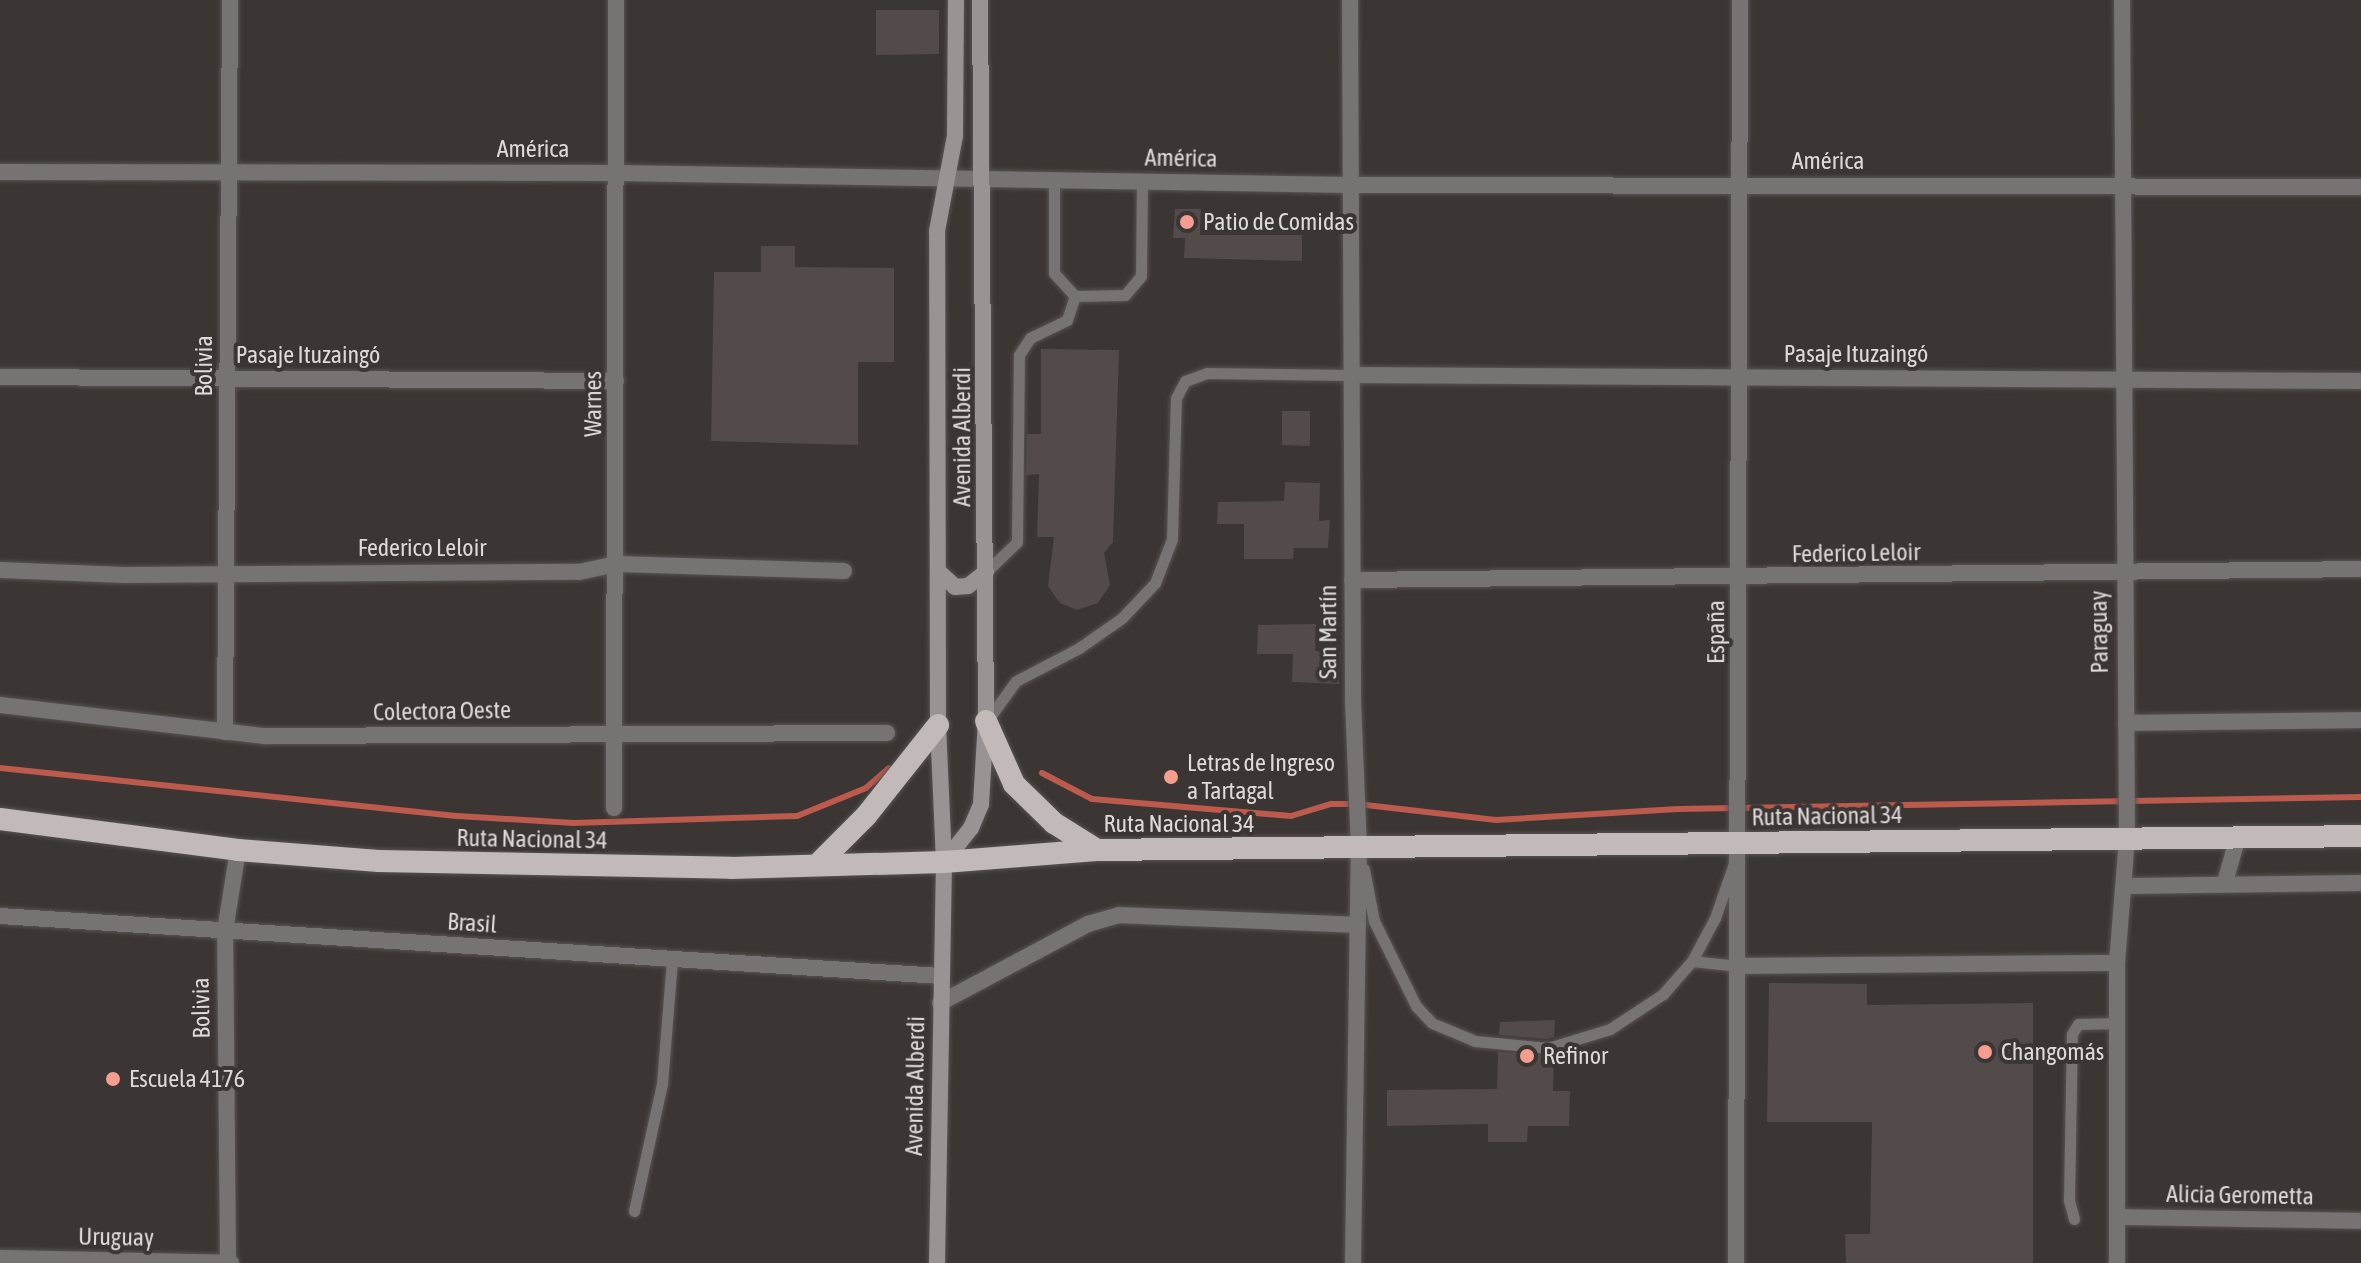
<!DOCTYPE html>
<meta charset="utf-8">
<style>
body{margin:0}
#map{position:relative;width:2361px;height:1263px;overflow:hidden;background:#3b3534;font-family:"Asap Condensed",sans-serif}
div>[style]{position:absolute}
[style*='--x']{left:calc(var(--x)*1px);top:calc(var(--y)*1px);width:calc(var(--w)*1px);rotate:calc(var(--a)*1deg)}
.stream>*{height:6px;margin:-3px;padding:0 3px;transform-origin:3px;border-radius:3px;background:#bb5a4d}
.building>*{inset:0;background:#524b4a}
.roads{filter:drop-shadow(0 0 2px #585352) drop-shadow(0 0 2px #585352)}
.service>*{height:11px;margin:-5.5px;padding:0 5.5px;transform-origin:5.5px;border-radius:5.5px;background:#767372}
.minor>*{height:16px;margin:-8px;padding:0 8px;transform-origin:8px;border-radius:8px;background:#767372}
.tertiary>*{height:16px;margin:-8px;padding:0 8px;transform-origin:8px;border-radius:8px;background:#767372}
.secondary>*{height:16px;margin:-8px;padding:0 8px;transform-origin:8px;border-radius:8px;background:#999493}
.trunk>*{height:22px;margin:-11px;padding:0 11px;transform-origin:11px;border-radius:11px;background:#c1bab8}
.dots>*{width:22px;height:22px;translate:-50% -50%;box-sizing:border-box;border:4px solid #3b3534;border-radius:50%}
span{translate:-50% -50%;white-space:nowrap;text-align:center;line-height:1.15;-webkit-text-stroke:8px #3b3534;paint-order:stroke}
.street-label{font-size:24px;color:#dedada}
.poi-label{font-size:24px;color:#dedada}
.left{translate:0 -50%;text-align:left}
</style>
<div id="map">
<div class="stream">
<div style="--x:0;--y:768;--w:461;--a:6"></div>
<div style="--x:458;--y:816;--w:116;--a:3.5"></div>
<div style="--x:574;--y:823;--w:223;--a:-1.8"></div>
<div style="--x:797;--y:816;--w:74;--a:-22.1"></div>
<div style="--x:866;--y:788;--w:30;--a:-41"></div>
<div style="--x:1042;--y:773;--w:56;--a:27.5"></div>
<div style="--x:1092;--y:799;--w:200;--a:4.9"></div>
<div style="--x:1291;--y:816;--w:42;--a:-16.7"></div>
<div style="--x:1331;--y:804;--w:26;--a:0"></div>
<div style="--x:1357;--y:804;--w:140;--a:6.6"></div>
<div style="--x:1496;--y:820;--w:182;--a:-3.5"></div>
<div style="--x:1678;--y:809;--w:683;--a:-1.01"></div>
</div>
<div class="building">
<div style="clip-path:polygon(876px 10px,939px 10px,939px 54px,876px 55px)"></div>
<div style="clip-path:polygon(1175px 209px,1201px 209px,1200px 235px,1302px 235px,1302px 261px,1184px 258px,1185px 238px,1173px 238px)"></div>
<div style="clip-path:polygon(761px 246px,795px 246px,795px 267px,894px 268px,894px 362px,858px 362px,858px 445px,711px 441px,714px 272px,761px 272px)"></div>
<div style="clip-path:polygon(1041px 349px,1119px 350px,1113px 542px,1104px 553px,1110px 585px,1098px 603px,1077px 610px,1060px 603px,1048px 586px,1054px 537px,1037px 537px,1039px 474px,1026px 475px,1027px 434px,1041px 434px)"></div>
<div style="clip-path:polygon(1282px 411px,1310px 411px,1310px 446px,1282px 445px)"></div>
<div style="clip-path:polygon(1285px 482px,1320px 483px,1319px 521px,1330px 520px,1328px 548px,1294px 548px,1293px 559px,1244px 559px,1244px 524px,1217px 524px,1218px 502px,1284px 501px)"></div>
<div style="clip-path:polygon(1316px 624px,1315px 651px,1341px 652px,1339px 684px,1292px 682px,1293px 654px,1257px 654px,1258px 625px)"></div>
<div style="clip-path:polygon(1769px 983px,1867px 984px,1867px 1005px,2033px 1003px,2033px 1263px,1846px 1263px,1845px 1234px,1870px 1234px,1872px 1122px,1767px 1122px)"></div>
<div style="clip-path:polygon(1555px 1020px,1554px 1037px,1547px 1039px,1499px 1035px,1500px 1022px)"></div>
<div style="clip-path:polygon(1498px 1052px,1554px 1055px,1553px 1091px,1570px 1091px,1569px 1126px,1528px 1126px,1527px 1142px,1488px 1142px,1488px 1124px,1387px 1126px,1387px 1090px,1497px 1089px)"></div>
</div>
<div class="roads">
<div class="service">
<div style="--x:1054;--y:180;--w:93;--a:90"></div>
<div style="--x:1054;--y:273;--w:31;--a:48"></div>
<div style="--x:986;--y:572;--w:43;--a:-44.1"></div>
<div style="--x:1017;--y:542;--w:187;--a:-89.4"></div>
<div style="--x:1019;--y:355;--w:20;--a:-57"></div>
<div style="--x:1030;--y:338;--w:41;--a:-25.9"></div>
<div style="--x:1067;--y:320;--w:25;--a:-72"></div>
<div style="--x:1075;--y:296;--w:50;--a:-1.1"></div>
<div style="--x:1125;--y:295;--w:25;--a:-50"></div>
<div style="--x:1141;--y:276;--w:94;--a:-89.4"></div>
<div style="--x:987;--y:721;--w:49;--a:-54.1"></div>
<div style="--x:1016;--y:681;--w:71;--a:-27.6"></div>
<div style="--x:1079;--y:648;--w:52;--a:-34.9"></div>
<div style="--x:1122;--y:618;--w:48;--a:-46.7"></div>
<div style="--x:1155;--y:583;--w:47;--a:-68.9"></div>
<div style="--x:1172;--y:539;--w:141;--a:-88.4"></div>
<div style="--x:1176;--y:398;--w:19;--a:-62"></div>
<div style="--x:1185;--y:381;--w:23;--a:-20"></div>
<div style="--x:1207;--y:373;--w:143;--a:0.8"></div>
<div style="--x:1364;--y:869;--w:53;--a:79.1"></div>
<div style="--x:1374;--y:921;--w:95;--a:63.7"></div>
<div style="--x:1416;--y:1006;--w:23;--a:47"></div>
<div style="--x:1432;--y:1023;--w:47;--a:22.7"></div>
<div style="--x:1475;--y:1041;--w:73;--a:5.5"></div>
<div style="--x:1548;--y:1048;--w:65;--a:-17"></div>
<div style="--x:1610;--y:1029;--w:64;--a:-33.4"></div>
<div style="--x:1663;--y:994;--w:44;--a:-48.7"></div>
<div style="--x:1692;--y:961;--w:49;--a:-61.9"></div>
<div style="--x:1715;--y:918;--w:58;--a:-70.9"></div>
<div style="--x:1692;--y:961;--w:47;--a:6.1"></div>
<div style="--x:634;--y:1211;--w:130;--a:-77.6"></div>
<div style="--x:662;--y:1084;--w:125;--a:-85.4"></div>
<div style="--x:2074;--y:1219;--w:20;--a:-105"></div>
<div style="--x:2069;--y:1200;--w:166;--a:-89"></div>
<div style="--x:2072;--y:1034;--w:12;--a:-59"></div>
<div style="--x:2078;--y:1024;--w:40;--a:-1.4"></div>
</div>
<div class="minor">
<div style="--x:0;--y:172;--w:617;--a:0.09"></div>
<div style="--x:617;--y:173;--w:732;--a:0.94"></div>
<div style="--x:1349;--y:185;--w:1012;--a:0.11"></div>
<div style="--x:1350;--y:375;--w:1011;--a:0.34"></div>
<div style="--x:0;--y:377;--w:616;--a:0.37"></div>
<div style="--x:0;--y:570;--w:124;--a:2.3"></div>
<div style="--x:124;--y:575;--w:455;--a:-0.4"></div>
<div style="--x:579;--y:572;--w:40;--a:-12"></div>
<div style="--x:618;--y:564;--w:226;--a:1.8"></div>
<div style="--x:1352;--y:580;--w:1009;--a:-0.62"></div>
<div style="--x:0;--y:705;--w:267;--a:6.7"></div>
<div style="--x:265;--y:736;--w:622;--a:-0.28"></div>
<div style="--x:2126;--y:723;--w:235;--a:-0.7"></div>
<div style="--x:225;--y:732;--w:732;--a:-89.61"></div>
<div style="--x:614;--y:808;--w:808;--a:-89.86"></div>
<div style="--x:2225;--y:882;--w:47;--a:-73.9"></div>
<div style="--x:2125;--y:886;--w:236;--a:-0.7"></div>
<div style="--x:0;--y:916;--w:942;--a:3.65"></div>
<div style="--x:1739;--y:966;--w:378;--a:-0.5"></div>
<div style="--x:940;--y:1003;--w:168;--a:-28.1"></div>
<div style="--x:1088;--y:924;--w:32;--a:-16"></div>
<div style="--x:1119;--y:915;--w:239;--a:2.4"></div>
<div style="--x:2118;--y:1217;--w:243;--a:0.9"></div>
<div style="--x:0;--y:1258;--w:231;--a:1.2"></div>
<div style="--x:228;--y:1263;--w:332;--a:-90.5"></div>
<div style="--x:225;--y:931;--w:82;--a:-80.9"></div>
<div style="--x:1353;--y:1263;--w:414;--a:-89.2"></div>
<div style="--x:1736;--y:1263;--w:1263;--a:-89.82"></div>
<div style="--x:2117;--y:1263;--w:300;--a:-90"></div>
<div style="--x:2117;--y:963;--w:125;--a:-85.4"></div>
<div style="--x:2127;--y:838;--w:838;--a:-90.34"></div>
</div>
<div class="tertiary">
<div style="--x:1350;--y:0;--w:700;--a:89.75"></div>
<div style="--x:1353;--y:700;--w:149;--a:87.7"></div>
</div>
<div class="secondary">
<div style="--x:938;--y:571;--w:23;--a:43"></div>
<div style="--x:955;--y:587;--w:13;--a:-4"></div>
<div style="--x:968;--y:586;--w:23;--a:-38"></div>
<div style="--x:944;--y:862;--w:43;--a:-51.5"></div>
<div style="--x:971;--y:828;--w:26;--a:-67"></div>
<div style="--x:981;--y:804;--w:83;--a:-86.6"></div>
<div style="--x:986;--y:721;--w:721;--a:-90.48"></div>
<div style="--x:937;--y:1263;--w:401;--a:-89"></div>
<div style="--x:944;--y:862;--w:137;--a:-92.5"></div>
<div style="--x:938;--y:725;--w:494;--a:-90.1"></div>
<div style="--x:937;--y:231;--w:97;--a:-79.3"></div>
<div style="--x:955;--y:136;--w:136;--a:-89.6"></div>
</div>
<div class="trunk">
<div style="--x:986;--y:721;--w:69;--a:66"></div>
<div style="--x:1014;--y:784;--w:56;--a:44.3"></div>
<div style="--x:1054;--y:823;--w:51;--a:32.1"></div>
<div style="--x:0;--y:819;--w:240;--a:7.4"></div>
<div style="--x:238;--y:850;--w:141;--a:4.5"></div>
<div style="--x:379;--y:861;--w:352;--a:1.1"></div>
<div style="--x:731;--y:868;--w:213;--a:-1.6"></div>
<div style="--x:944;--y:862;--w:153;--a:-4.5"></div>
<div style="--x:1097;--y:850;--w:1264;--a:-0.63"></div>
<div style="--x:819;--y:863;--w:66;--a:-45"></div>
<div style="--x:866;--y:816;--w:116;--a:-51.6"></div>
</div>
</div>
<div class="dots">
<div style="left:1187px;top:222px;background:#f59d8f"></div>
<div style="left:1171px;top:777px;background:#f59d8f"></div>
<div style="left:1985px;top:1052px;background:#f59d8f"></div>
<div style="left:1527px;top:1056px;background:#f59d8f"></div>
<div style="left:113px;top:1079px;background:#f59d8f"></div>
</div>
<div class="street-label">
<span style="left:533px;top:149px">América</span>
<span style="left:1181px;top:158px;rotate:1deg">América</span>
<span style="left:1828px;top:161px">América</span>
<span style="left:1856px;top:354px">Pasaje Ituzaingó</span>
<span style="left:308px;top:355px">Pasaje Ituzaingó</span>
<span style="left:204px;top:366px;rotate:-90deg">Bolivia</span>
<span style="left:593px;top:404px;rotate:-90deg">Warnes</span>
<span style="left:962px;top:437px;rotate:-90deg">Avenida Alberdi</span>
<span style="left:422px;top:548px">Federico Leloir</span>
<span style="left:1856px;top:553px;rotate:-1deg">Federico Leloir</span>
<span style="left:1328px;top:632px;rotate:-90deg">San Martín</span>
<span style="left:1716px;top:632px;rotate:-90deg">España</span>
<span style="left:2099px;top:632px;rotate:-91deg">Paraguay</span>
<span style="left:442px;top:711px;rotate:-1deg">Colectora Oeste</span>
<span style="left:1827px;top:816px;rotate:-1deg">Ruta Nacional 34</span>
<span style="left:1179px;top:824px">Ruta Nacional 34</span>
<span style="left:532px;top:839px;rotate:1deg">Ruta Nacional 34</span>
<span style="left:472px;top:923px;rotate:4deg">Brasil</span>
<span style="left:201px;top:1008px;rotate:-91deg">Bolivia</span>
<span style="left:915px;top:1086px;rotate:-89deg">Avenida Alberdi</span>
<span style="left:2240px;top:1195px;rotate:1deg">Alicia Gerometta</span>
<span style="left:116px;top:1237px;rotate:1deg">Uruguay</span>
</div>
<div class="poi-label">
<span class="left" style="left:1203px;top:222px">Patio de Comidas</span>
<span class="left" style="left:1187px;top:777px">Letras de Ingreso<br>a Tartagal</span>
<span class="left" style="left:2001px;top:1052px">Changomás</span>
<span class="left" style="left:1543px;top:1056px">Refinor</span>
<span class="left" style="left:129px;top:1079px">Escuela 4176</span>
</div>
</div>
